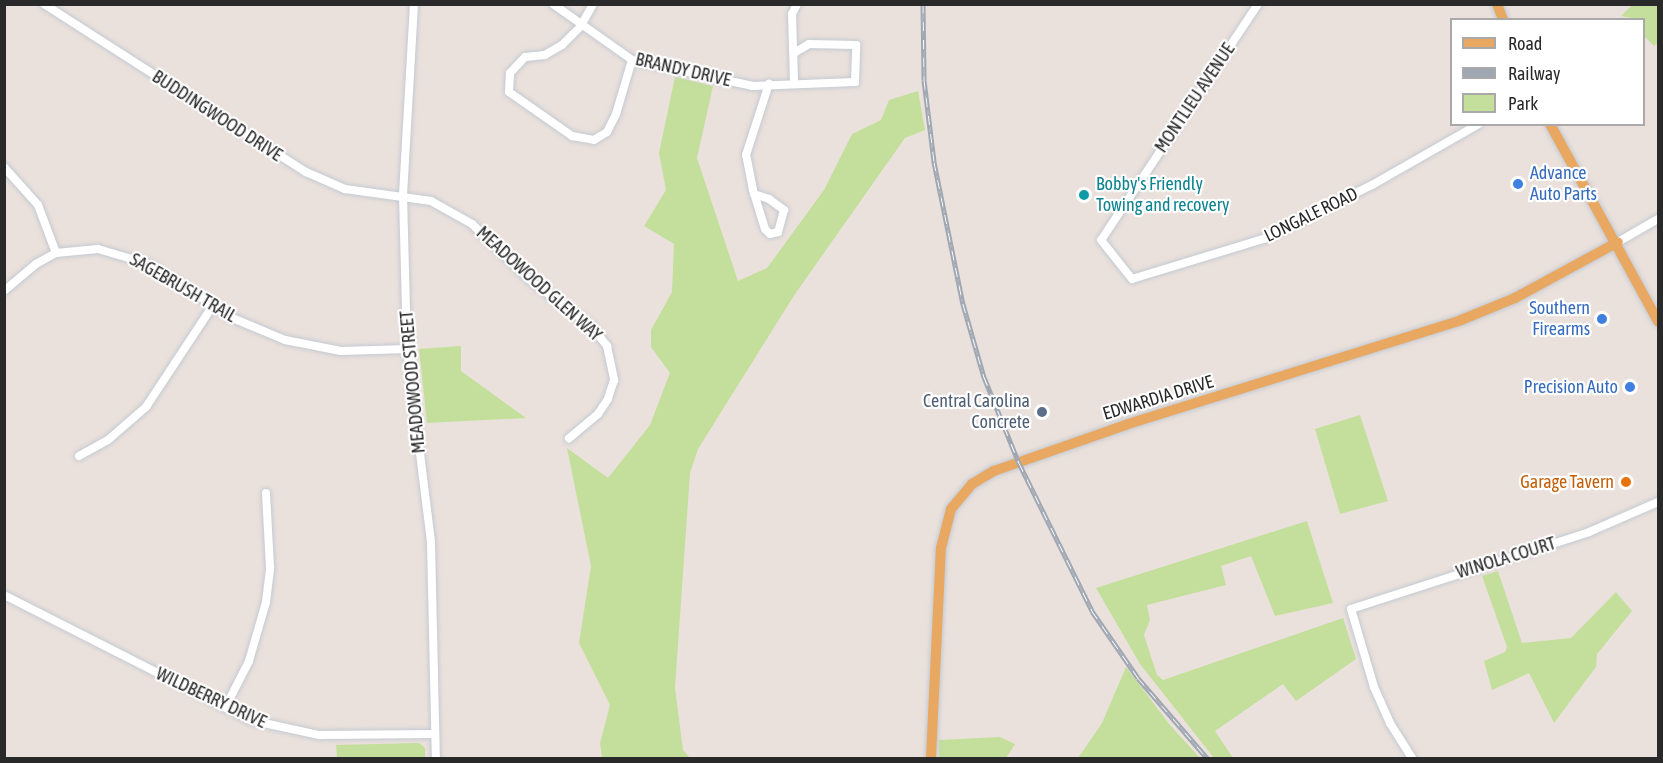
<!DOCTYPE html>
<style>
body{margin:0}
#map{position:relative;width:1663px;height:763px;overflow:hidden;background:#ebe1dc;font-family:"Asap Condensed",sans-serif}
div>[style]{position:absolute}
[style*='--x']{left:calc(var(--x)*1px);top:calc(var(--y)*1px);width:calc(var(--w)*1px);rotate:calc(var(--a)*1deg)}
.green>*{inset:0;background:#c3df9b}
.roads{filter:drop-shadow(0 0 2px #c4cad2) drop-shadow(0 0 2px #c4cad2)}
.minor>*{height:8px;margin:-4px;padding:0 4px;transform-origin:4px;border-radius:4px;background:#fff}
.major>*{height:10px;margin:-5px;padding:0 5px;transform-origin:5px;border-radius:5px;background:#e9a862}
.rail>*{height:5px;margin-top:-2.5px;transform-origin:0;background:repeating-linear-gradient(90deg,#fff 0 9px,#9fa7b3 0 18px);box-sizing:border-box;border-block:2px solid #9fa7b3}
.dots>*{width:16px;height:16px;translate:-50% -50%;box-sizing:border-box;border:3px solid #fff;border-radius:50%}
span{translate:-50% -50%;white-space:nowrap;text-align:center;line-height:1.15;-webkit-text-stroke:4.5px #fff;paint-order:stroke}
.street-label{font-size:18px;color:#292929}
.shop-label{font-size:18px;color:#366cbe}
.left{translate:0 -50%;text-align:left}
.right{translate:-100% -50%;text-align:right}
.culture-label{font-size:18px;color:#0d838f}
.service-label{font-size:18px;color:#4e5e75}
.food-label{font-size:18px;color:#c56008}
.frame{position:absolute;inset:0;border:6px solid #292929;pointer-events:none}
.legend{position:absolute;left:1450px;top:18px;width:195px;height:108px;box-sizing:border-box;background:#fff;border:2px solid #a9a9a9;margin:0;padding:8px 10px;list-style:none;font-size:18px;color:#292929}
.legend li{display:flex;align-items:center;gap:12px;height:30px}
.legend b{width:30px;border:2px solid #a9a9a9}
</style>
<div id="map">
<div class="green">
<div style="clip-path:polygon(1632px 5px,1658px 5px,1658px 42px,1654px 46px,1644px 36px,1644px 20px,1621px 16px)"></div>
<div style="clip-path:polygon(675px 77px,713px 86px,697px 158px,738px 281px,767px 268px,824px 190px,852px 134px,881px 120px,889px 100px,918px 91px,925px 130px,905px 138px,795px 294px,698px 449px,690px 473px,675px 688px,683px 750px,690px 758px,602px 758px,600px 743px,610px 705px,579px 643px,591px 566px,567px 448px,608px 478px,650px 425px,670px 373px,651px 347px,651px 330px,672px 292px,674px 244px,644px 226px,666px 190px,659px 153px)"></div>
<div style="clip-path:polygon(461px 346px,461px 371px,526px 418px,427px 423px,419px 349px)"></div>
<div style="clip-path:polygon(1360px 415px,1388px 501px,1340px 514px,1315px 429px)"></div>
<div style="clip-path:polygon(1307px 521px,1333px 603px,1275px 616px,1251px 556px,1221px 566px,1226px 585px,1147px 605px,1150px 620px,1144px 635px,1157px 675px,1163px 680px,1343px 618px,1356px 659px,1296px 701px,1283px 684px,1215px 731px,1233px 758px,1214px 758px,1140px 664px,1096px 588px)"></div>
<div style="clip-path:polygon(1498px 571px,1522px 643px,1571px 638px,1616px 592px,1632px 611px,1597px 654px,1596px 667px,1554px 723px,1529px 673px,1492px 690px,1484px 661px,1505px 652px,1507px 647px,1482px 576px)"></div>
<div style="clip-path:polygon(1126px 667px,1170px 725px,1200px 758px,1078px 758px,1102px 723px)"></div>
<div style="clip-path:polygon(1000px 737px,1015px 744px,1006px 758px,939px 758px,939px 740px)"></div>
<div style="clip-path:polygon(419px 743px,425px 748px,425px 758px,337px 758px,336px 745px)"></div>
</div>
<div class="roads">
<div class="minor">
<div style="--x:44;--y:4;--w:311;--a:32.7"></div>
<div style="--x:306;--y:172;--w:43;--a:23.6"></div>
<div style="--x:345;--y:189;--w:87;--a:7.9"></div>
<div style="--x:431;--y:201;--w:47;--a:29.3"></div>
<div style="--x:472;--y:224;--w:81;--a:44"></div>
<div style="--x:530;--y:280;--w:76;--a:37"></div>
<div style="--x:591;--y:326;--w:26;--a:51"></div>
<div style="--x:607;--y:346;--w:35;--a:78"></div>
<div style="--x:614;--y:380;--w:20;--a:108"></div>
<div style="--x:608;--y:399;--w:18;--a:124"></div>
<div style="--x:598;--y:414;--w:38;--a:140"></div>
<div style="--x:414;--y:4;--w:191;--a:93.3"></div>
<div style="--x:403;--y:195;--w:154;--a:88.5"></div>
<div style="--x:407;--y:349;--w:195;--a:82.9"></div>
<div style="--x:431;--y:543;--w:215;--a:88.7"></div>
<div style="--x:553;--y:4;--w:97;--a:35.3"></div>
<div style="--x:632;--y:60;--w:124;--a:12.1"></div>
<div style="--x:753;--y:86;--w:102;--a:-2.2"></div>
<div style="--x:855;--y:82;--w:37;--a:-88"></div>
<div style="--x:856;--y:45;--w:47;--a:-178.8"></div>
<div style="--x:809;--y:44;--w:17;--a:149"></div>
<div style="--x:593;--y:4;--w:25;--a:119"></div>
<div style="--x:581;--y:26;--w:27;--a:135"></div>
<div style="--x:562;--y:45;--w:20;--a:150"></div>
<div style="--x:545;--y:55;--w:20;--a:174"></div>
<div style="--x:525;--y:57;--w:22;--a:133"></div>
<div style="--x:510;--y:73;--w:19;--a:93"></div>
<div style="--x:509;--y:92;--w:77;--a:34.9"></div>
<div style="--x:572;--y:136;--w:22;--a:10"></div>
<div style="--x:594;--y:140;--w:15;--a:-32"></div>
<div style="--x:607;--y:132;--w:20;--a:-63"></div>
<div style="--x:616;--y:114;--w:56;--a:-73.5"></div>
<div style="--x:1258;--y:4;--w:283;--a:123.6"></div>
<div style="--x:1101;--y:240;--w:50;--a:51.5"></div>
<div style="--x:1132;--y:279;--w:140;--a:-17"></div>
<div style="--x:1266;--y:238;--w:119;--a:-26.6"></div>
<div style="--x:1372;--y:185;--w:123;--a:-29.7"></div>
<div style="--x:794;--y:81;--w:67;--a:-91.7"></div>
<div style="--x:792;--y:14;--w:11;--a:-63"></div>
<div style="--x:4;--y:167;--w:51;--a:48.2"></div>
<div style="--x:38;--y:205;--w:51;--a:69.4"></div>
<div style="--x:754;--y:194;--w:16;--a:18"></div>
<div style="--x:769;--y:199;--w:19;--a:36"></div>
<div style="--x:784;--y:210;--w:23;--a:105"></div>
<div style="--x:778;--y:232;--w:8;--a:166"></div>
<div style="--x:770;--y:234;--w:7;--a:-135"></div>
<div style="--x:765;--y:229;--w:41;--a:-107.1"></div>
<div style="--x:753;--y:190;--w:36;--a:-101"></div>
<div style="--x:746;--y:155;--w:75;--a:-72.1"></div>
<div style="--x:1618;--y:242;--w:46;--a:-29.9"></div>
<div style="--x:4;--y:291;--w:42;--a:-40.2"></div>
<div style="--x:36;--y:264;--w:23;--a:-29"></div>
<div style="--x:56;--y:253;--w:42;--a:-5.4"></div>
<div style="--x:98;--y:249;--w:53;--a:16.4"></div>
<div style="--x:149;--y:264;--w:97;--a:33.2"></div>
<div style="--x:230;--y:317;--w:60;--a:22.7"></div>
<div style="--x:285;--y:340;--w:57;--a:11.1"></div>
<div style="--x:341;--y:351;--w:66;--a:-1.7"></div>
<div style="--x:79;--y:456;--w:33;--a:-29"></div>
<div style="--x:108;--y:440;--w:50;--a:-41"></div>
<div style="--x:146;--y:407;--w:120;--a:-56.6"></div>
<div style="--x:4;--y:595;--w:276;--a:26.9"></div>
<div style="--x:250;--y:720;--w:71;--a:12.3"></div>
<div style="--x:319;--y:735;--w:116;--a:-0.5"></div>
<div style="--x:225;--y:708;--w:53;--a:-62.9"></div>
<div style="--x:249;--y:661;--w:61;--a:-73.9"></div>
<div style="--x:266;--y:602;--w:35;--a:-83"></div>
<div style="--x:270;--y:567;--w:74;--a:-93.1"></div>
<div style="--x:1412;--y:758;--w:41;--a:-122.2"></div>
<div style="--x:1390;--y:723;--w:39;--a:-114"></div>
<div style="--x:1374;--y:687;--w:81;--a:-106.4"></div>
<div style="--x:1351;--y:609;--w:250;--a:-17.9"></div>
<div style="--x:1589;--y:532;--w:75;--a:-23.5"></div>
</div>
<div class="major">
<div style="--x:1497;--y:4;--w:17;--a:69"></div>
<div style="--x:1550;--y:124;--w:225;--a:61.3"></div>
<div style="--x:931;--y:758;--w:210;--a:-87.3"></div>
<div style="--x:941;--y:548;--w:40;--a:-75.6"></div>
<div style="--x:951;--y:509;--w:33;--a:-50"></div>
<div style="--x:972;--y:484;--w:26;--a:-31"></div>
<div style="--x:994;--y:471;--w:142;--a:-19.3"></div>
<div style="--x:1128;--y:424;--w:349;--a:-17.3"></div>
<div style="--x:1461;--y:320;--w:58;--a:-22.2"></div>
<div style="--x:1515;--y:298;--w:117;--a:-28.5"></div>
</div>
</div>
<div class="rail">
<div style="--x:923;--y:4;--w:76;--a:89.2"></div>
<div style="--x:924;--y:80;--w:83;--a:83"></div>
<div style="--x:934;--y:162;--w:145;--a:78.5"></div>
<div style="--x:963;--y:304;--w:76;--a:74"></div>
<div style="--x:984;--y:377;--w:93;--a:67.9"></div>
<div style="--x:1019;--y:463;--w:165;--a:63.7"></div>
<div style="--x:1092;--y:611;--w:81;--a:55.5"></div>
<div style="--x:1138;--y:678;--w:106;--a:49.2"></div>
</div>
<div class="dots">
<div style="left:1518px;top:184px;background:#3f7fe0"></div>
<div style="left:1084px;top:195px;background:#0f9aa8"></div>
<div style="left:1602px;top:319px;background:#3f7fe0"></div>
<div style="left:1630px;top:387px;background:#3f7fe0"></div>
<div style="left:1042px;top:412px;background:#5c6f8a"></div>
<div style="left:1626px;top:482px;background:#e8710a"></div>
</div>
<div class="street-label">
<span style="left:683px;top:70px;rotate:13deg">BRANDY DRIVE</span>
<span style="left:1195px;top:98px;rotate:-56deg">MONTLIEU AVENUE</span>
<span style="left:217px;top:116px;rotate:33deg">BUDDINGWOOD DRIVE</span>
<span style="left:1311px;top:215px;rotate:-26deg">LONGALE ROAD</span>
<span style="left:539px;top:284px;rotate:42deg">MEADOWOOD GLEN WAY</span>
<span style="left:183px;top:288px;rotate:30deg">SAGEBRUSH TRAIL</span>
<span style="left:413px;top:382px;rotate:-95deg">MEADOWOOD STREET</span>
<span style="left:1158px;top:398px;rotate:-17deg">EDWARDIA DRIVE</span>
<span style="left:1506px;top:558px;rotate:-17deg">WINOLA COURT</span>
<span style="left:211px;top:698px;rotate:25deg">WILDBERRY DRIVE</span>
</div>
<div class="shop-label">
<span class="left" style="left:1530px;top:184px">Advance<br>Auto Parts</span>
<span class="right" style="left:1590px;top:319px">Southern<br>Firearms</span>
<span class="right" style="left:1618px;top:387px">Precision Auto</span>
</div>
<div class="culture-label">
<span class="left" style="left:1096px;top:195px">Bobby's Friendly<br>Towing and recovery</span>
</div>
<div class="service-label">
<span class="right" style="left:1030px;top:412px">Central Carolina<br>Concrete</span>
</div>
<div class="food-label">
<span class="right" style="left:1614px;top:482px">Garage Tavern</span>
</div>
<div class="frame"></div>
<ul class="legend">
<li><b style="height:8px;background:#e9a862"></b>Road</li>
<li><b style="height:8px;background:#9fa7b3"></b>Railway</li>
<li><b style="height:16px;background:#c3df9b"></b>Park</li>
</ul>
</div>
